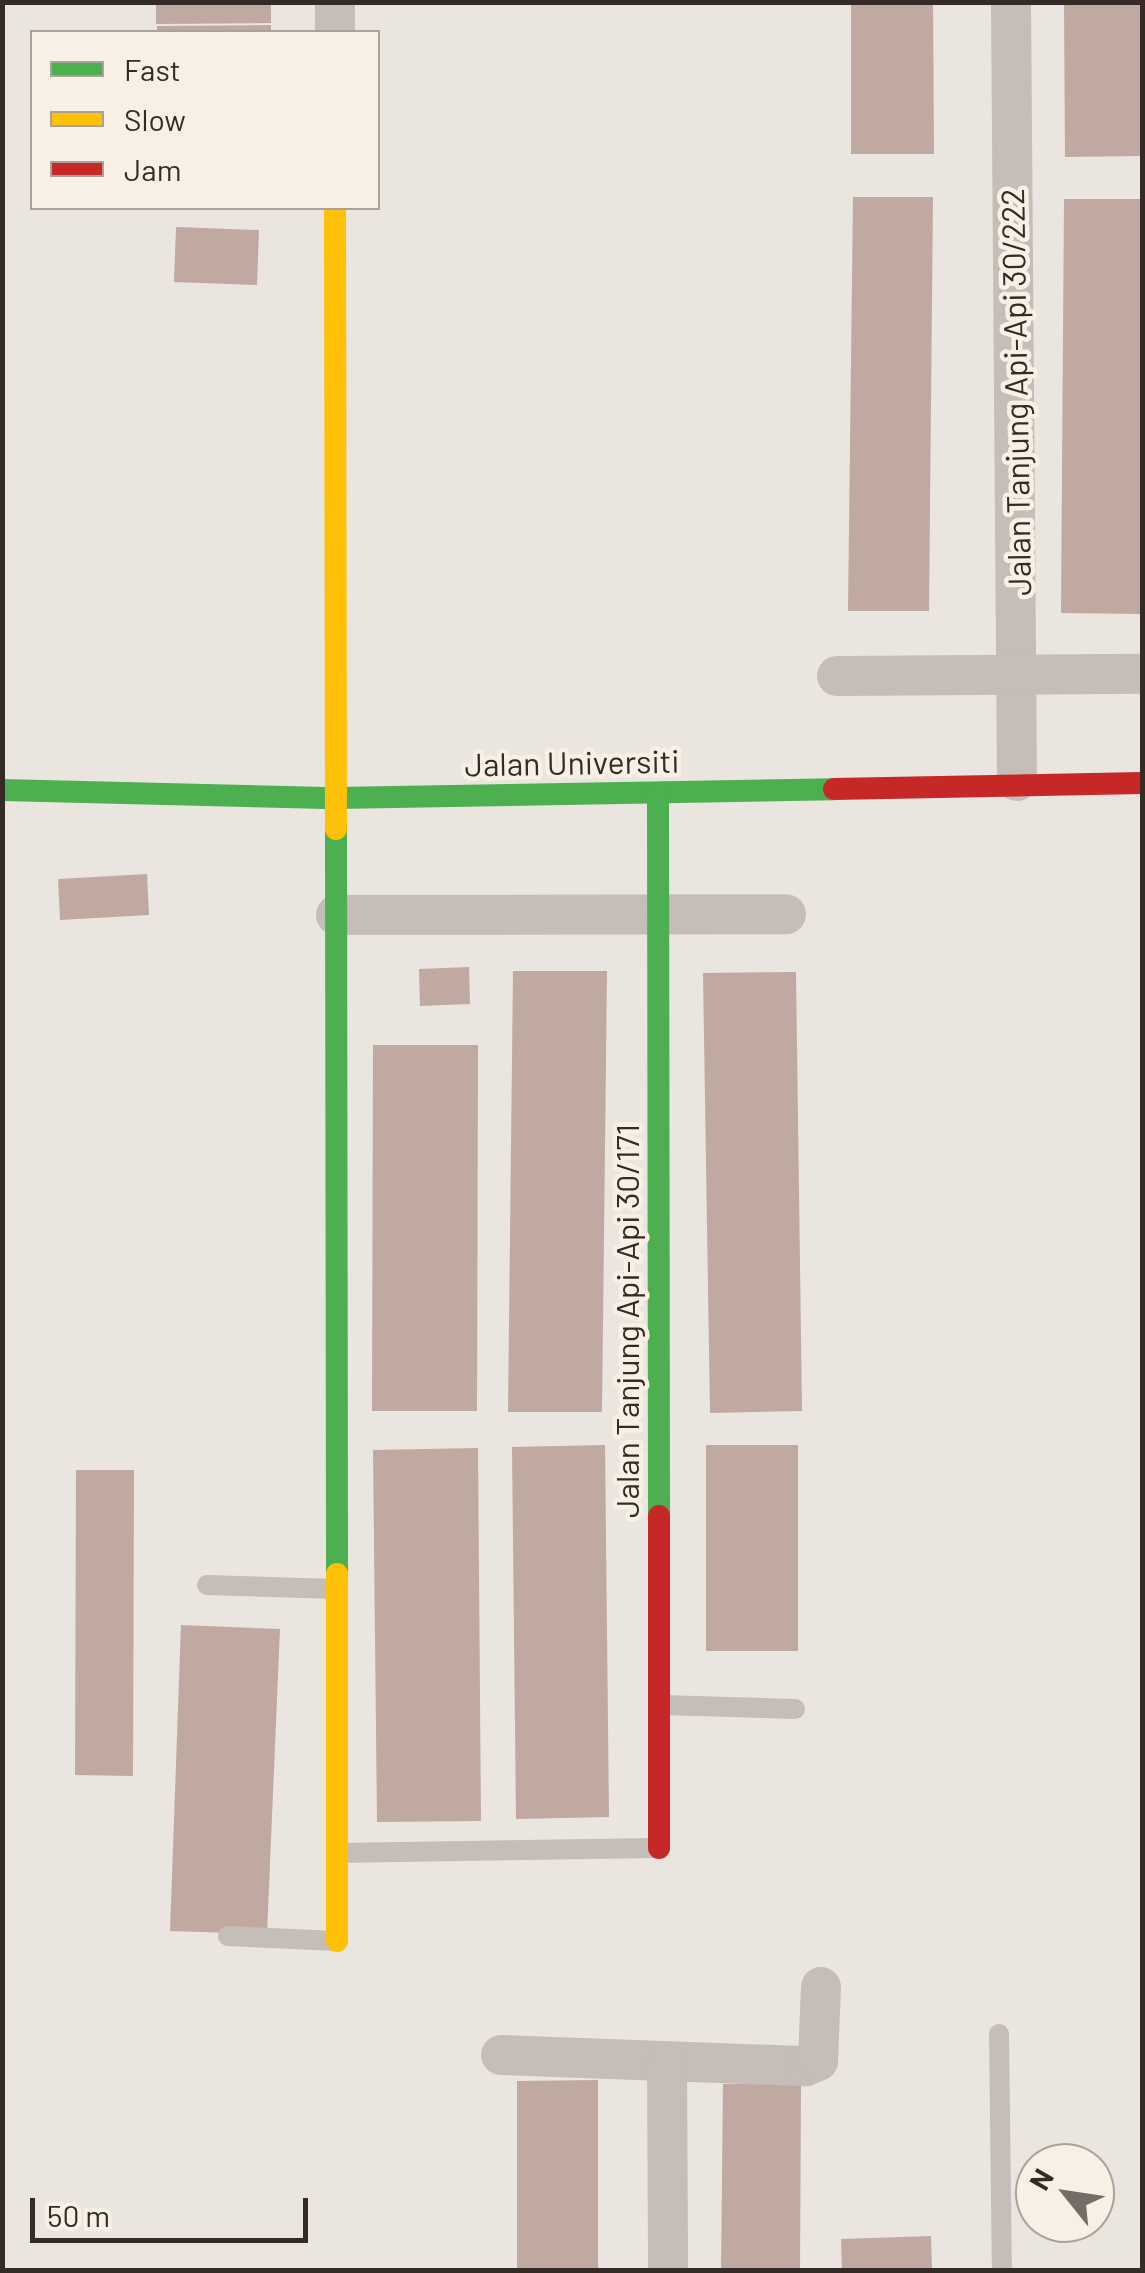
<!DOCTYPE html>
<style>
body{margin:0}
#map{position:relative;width:1145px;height:2273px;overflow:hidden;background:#ebe5df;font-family:Barlow,sans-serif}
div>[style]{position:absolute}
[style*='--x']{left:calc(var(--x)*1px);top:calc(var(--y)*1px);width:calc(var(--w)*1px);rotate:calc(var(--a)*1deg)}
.building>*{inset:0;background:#bfa9a0}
.lane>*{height:20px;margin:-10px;padding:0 10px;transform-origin:10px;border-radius:10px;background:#c4bdb8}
.street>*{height:40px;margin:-20px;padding:0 20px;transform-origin:20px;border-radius:20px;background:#c4bdb8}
.fast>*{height:22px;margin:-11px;padding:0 11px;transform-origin:11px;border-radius:11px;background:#4caf50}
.slow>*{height:22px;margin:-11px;padding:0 11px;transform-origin:11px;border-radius:11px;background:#ffc107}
.jam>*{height:22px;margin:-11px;padding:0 11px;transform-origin:11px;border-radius:11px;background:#c62828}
span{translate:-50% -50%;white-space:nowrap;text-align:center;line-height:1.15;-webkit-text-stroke:9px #f9f0e5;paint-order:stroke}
.street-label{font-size:32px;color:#352b26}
.frame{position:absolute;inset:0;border:5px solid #352b26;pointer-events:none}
.legend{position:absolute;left:30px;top:30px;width:350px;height:180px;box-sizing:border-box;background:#f9f0e5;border:2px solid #aba199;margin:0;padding:12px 18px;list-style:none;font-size:30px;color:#352b26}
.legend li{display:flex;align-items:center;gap:20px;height:50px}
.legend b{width:50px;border:2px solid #aba199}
.north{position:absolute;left:1015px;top:2143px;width:100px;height:100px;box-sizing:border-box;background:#f9f0e5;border:2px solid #aba199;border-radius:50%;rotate:300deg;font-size:28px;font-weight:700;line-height:40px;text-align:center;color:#352b26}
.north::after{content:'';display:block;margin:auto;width:35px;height:45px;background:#756c67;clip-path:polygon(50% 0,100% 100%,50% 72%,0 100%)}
.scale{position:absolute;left:30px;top:2198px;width:278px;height:45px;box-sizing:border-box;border:5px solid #352b26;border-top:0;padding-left:12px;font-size:30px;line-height:35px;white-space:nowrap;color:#352b26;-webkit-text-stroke:8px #f9f0e5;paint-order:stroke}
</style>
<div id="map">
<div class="building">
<div style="clip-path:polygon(156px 2px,271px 2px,271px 23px,156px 24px)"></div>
<div style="clip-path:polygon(851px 2px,933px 2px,934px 154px,851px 154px)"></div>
<div style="clip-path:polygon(1064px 2px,1142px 2px,1142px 156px,1065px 157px)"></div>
<div style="clip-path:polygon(271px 25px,271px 32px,157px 32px,157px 26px)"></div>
<div style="clip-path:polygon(853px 197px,933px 197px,929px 611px,848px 611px)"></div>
<div style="clip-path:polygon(1064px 199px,1142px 199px,1142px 614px,1061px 613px)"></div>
<div style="clip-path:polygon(176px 227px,259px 230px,257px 285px,174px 282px)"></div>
<div style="clip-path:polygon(147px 874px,149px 915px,60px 920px,58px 879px)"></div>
<div style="clip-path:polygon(469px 967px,470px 1004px,420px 1006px,419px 969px)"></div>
<div style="clip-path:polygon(513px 971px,607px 971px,602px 1412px,508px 1412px)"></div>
<div style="clip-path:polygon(796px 972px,802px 1411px,710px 1413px,703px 973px)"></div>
<div style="clip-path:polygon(373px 1045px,478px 1045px,477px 1411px,372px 1411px)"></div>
<div style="clip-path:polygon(605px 1445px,609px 1817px,516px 1819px,512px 1447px)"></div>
<div style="clip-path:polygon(706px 1445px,798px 1445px,798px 1651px,706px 1651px)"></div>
<div style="clip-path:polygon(478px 1448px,481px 1821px,377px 1822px,373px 1450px)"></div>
<div style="clip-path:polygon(76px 1470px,134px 1470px,133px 1776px,75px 1775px)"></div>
<div style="clip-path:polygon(181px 1625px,280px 1629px,267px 1934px,170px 1931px)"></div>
<div style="clip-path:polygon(598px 2080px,598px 2270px,517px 2270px,517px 2081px)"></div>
<div style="clip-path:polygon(723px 2084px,801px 2084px,800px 2270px,721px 2270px)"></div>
<div style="clip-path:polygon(931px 2236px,932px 2270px,842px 2270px,841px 2239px)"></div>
</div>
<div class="lane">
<div style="--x:207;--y:1585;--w:128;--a:1.8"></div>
<div style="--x:662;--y:1705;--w:133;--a:1.7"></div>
<div style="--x:337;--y:1853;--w:320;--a:-0.9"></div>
<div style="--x:228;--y:1936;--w:108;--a:2.7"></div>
<div style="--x:999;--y:2034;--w:236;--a:89.3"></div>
</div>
<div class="street">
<div style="--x:335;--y:2;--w:30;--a:90"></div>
<div style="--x:1011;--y:2;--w:779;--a:89.56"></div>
<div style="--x:837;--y:676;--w:305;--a:-0.4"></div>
<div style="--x:336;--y:915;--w:450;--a:-0.1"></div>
<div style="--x:501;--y:2055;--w:305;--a:2.1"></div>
<div style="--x:806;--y:2066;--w:13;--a:-23"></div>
<div style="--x:818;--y:2061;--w:74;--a:-87.7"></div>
<div style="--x:667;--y:2063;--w:207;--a:89.7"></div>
</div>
<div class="fast">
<div style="--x:2;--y:790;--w:334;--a:1.4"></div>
<div style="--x:336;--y:798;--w:498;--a:-1"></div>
<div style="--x:658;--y:793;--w:723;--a:89.92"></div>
<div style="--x:336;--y:829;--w:745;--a:89.92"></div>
</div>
<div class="slow">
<div style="--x:335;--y:208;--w:621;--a:89.91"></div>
<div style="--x:337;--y:1574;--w:367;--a:90"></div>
</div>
<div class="jam">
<div style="--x:834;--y:789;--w:308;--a:-1.1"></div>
<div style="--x:659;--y:1516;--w:332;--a:90"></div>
</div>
<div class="street-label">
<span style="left:1015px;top:392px;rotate:-91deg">Jalan Tanjung Api-Api 30/222</span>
<span style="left:572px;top:762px;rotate:-1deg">Jalan Universiti</span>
<span style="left:626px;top:1321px;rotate:-90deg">Jalan Tanjung Api-Api 30/171</span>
</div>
<div class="frame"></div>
<ul class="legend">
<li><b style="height:12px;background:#4caf50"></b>Fast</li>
<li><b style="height:12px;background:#ffc107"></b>Slow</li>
<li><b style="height:12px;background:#c62828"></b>Jam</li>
</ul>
<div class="north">N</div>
<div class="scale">50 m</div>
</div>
